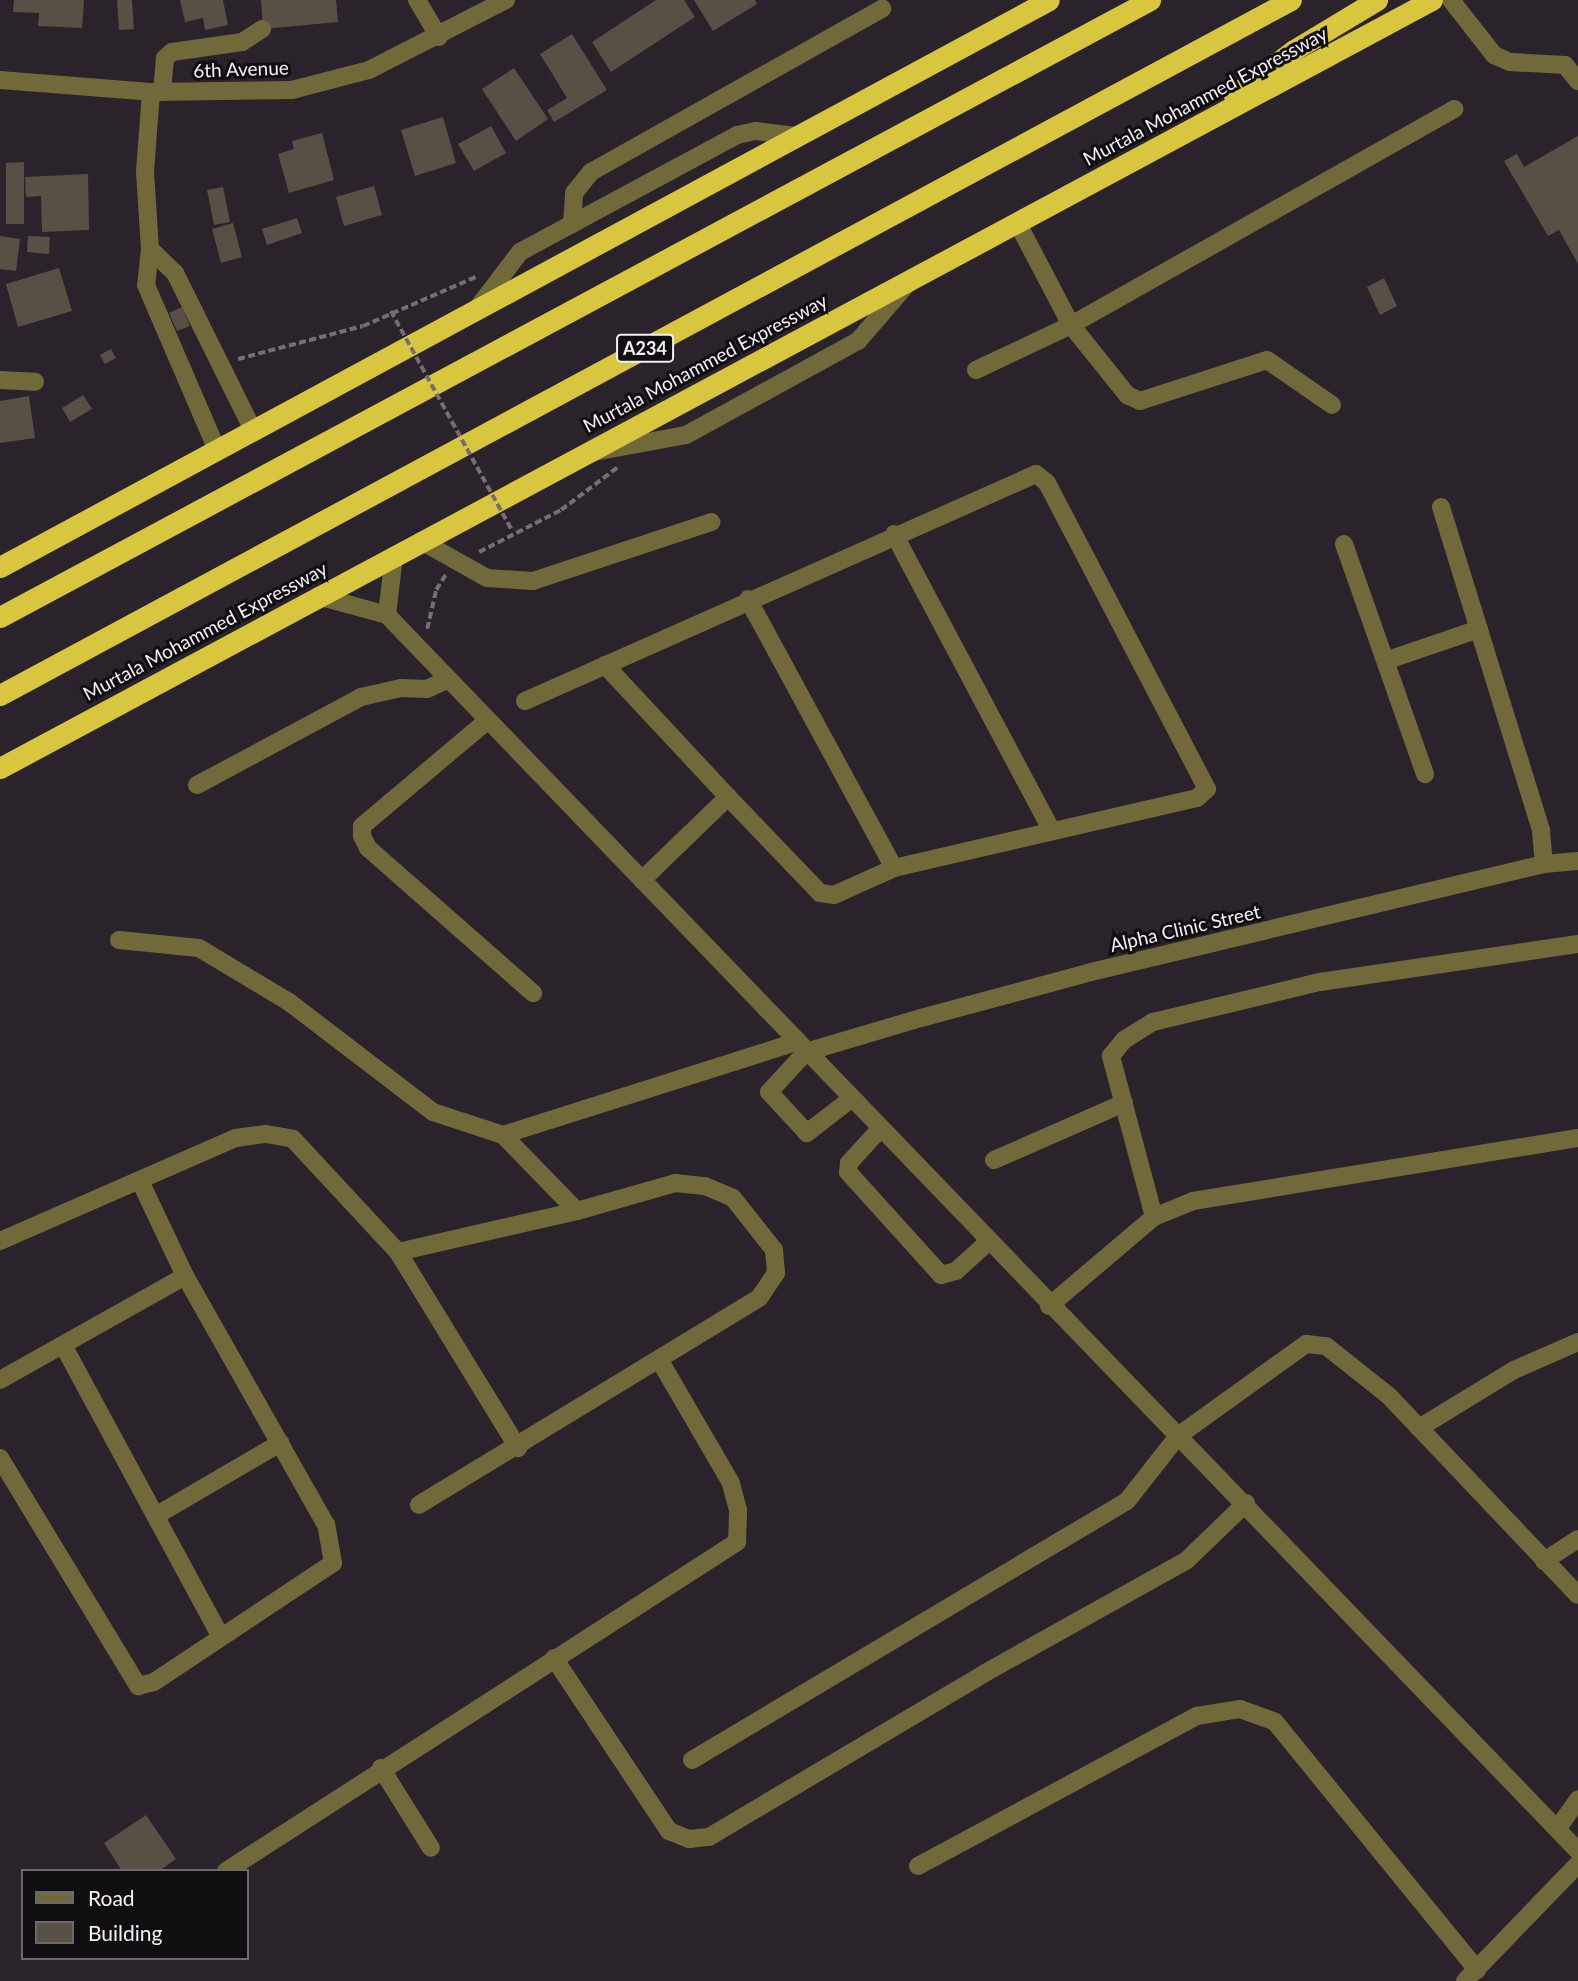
<!DOCTYPE html>
<style>
body{margin:0}
#map{position:relative;width:1578px;height:1981px;overflow:hidden;background:#2b232c;font-family:Lato,sans-serif}
div>[style]{position:absolute}
[style*='--x']{left:calc(var(--x)*1px);top:calc(var(--y)*1px);width:calc(var(--w)*1px);rotate:calc(var(--a)*1deg)}
.building>*{inset:0;background:#584f45}
.path>*{height:3.5px;margin-top:-1.75px;transform-origin:0;background:repeating-linear-gradient(90deg,#756e76 0 7px,transparent 0 10.5px)}
.minor>*{height:18px;margin:-9px;padding:0 9px;transform-origin:9px;border-radius:9px;background:#70693a}
.highway>*{height:21px;margin:-10.5px;padding:0 10.5px;transform-origin:10.5px;border-radius:10.5px;background:#d8c63f}
.path-bridge>*{height:3.5px;margin-top:-1.75px;transform-origin:0;background:repeating-linear-gradient(90deg,#756e76 0 7px,transparent 0 10.5px)}
span{translate:-50% -50%;white-space:nowrap;text-align:center;line-height:1.15;-webkit-text-stroke:6px #110e12;paint-order:stroke}
.shield-label span{padding:2px 5px;background:#110e12;border:2px solid;border-radius:5px;-webkit-text-stroke-width:0}
.shield-label{font-size:18px;color:#f4eff5;font-weight:700}
.street-label{font-size:19px;color:#f4eff5}
.legend{position:absolute;left:21px;top:1869px;width:228px;height:91px;box-sizing:border-box;background:#110e12;border:2px solid #6c686d;margin:0;padding:9px 12px;list-style:none;font-size:21px;color:#f4eff5}
.legend li{display:flex;align-items:center;gap:14px;height:35px}
.legend b{width:35px;border:2px solid #6c686d}
</style>
<div id="map">
<div class="building">
<div style="clip-path:polygon(14px 0,84px 0,82px 28px,38px 26px,39px 13px,13px 12px)"></div>
<div style="clip-path:polygon(117px 0,132px 0,134px 29px,119px 30px)"></div>
<div style="clip-path:polygon(180px 0,223px 0,228px 25px,205px 30px,203px 18px,185px 22px)"></div>
<div style="clip-path:polygon(261px 0,336px 0,338px 22px,263px 29px)"></div>
<div style="clip-path:polygon(656px 0,684px 0,695px 17px,611px 72px,592px 42px)"></div>
<div style="clip-path:polygon(694px 0,755px 0,757px 4px,713px 31px)"></div>
<div style="clip-path:polygon(572px 34px,607px 90px,554px 122px,547px 110px,567px 98px,540px 54px)"></div>
<div style="clip-path:polygon(514px 68px,548px 119px,516px 141px,482px 89px)"></div>
<div style="clip-path:polygon(443px 117px,456px 163px,415px 176px,401px 130px)"></div>
<div style="clip-path:polygon(491px 126px,506px 153px,474px 171px,458px 144px)"></div>
<div style="clip-path:polygon(322px 133px,334px 180px,289px 193px,278px 154px,294px 149px,292px 141px)"></div>
<div style="clip-path:polygon(1578px 136px,1578px 264px,1559px 230px,1548px 236px,1504px 161px,1517px 154px,1524px 167px)"></div>
<div style="clip-path:polygon(24px 162px,24px 224px,6px 224px,6px 163px)"></div>
<div style="clip-path:polygon(88px 174px,89px 230px,42px 232px,41px 196px,26px 197px,25px 177px)"></div>
<div style="clip-path:polygon(374px 186px,382px 215px,344px 226px,336px 197px)"></div>
<div style="clip-path:polygon(223px 187px,230px 222px,214px 225px,207px 190px)"></div>
<div style="clip-path:polygon(297px 218px,302px 233px,267px 245px,262px 229px)"></div>
<div style="clip-path:polygon(233px 223px,242px 257px,221px 263px,212px 229px)"></div>
<div style="clip-path:polygon(0 236px,20px 239px,16px 271px,0 269px)"></div>
<div style="clip-path:polygon(28px 236px,50px 237px,49px 254px,27px 252px)"></div>
<div style="clip-path:polygon(59px 268px,72px 311px,18px 327px,6px 284px)"></div>
<div style="clip-path:polygon(1384px 278px,1397px 306px,1380px 315px,1367px 287px)"></div>
<div style="clip-path:polygon(182px 307px,190px 326px,177px 331px,169px 313px)"></div>
<div style="clip-path:polygon(111px 349px,116px 358px,105px 364px,100px 355px)"></div>
<div style="clip-path:polygon(83px 395px,92px 409px,70px 422px,62px 408px)"></div>
<div style="clip-path:polygon(29px 396px,35px 438px,0 443px,0 401px)"></div>
<div style="clip-path:polygon(146px 1815px,176px 1859px,159px 1871px,122px 1871px,104px 1843px)"></div>
</div>
<div class="path">
<div style="--x:238;--y:359;--w:129;--a:-14.8"></div>
<div style="--x:363;--y:326;--w:125;--a:-23.5"></div>
<div style="--x:479;--y:552;--w:92;--a:-27.1"></div>
<div style="--x:561;--y:510;--w:71;--a:-37"></div>
<div style="--x:427;--y:629;--w:40;--a:-77"></div>
<div style="--x:436;--y:590;--w:19;--a:-58"></div>
</div>
<div class="minor">
<div style="--x:417;--y:0;--w:43;--a:59.3"></div>
<div style="--x:1451;--y:0;--w:70;--a:52"></div>
<div style="--x:1494;--y:55;--w:17;--a:24"></div>
<div style="--x:1510;--y:62;--w:55;--a:3.1"></div>
<div style="--x:1565;--y:65;--w:21;--a:51"></div>
<div style="--x:0;--y:80;--w:151;--a:4.5"></div>
<div style="--x:151;--y:92;--w:141;--a:-0.8"></div>
<div style="--x:292;--y:90;--w:80;--a:-14.6"></div>
<div style="--x:369;--y:70;--w:154;--a:-27.1"></div>
<div style="--x:151;--y:92;--w:80;--a:94.3"></div>
<div style="--x:145;--y:172;--w:77;--a:86.3"></div>
<div style="--x:150;--y:249;--w:36;--a:96"></div>
<div style="--x:146;--y:285;--w:180;--a:66.7"></div>
<div style="--x:162;--y:92;--w:34;--a:-85"></div>
<div style="--x:165;--y:58;--w:9;--a:-41"></div>
<div style="--x:172;--y:52;--w:71;--a:-8.1"></div>
<div style="--x:242;--y:42;--w:24;--a:-33"></div>
<div style="--x:1017;--y:222;--w:116;--a:62.3"></div>
<div style="--x:1071;--y:325;--w:440;--a:-29.4"></div>
<div style="--x:572;--y:224;--w:31;--a:-86"></div>
<div style="--x:574;--y:193;--w:27;--a:-51"></div>
<div style="--x:591;--y:172;--w:334;--a:-29.3"></div>
<div style="--x:150;--y:249;--w:35;--a:44"></div>
<div style="--x:175;--y:273;--w:175;--a:63.6"></div>
<div style="--x:476;--y:310;--w:73;--a:-52.8"></div>
<div style="--x:520;--y:252;--w:247;--a:-28.3"></div>
<div style="--x:737;--y:135;--w:19;--a:-12"></div>
<div style="--x:756;--y:131;--w:41;--a:7"></div>
<div style="--x:976;--y:370;--w:105;--a:-25.3"></div>
<div style="--x:1071;--y:325;--w:90;--a:51.3"></div>
<div style="--x:1127;--y:395;--w:14;--a:25"></div>
<div style="--x:1140;--y:401;--w:133;--a:-17.9"></div>
<div style="--x:1267;--y:360;--w:79;--a:34.7"></div>
<div style="--x:0;--y:380;--w:35;--a:3"></div>
<div style="--x:594;--y:452;--w:94;--a:-10.5"></div>
<div style="--x:686;--y:435;--w:196;--a:-28.7"></div>
<div style="--x:858;--y:341;--w:78;--a:-49.2"></div>
<div style="--x:1441;--y:507;--w:339;--a:72.8"></div>
<div style="--x:1541;--y:831;--w:33;--a:85"></div>
<div style="--x:894;--y:534;--w:336;--a:62"></div>
<div style="--x:421;--y:541;--w:76;--a:29.3"></div>
<div style="--x:487;--y:578;--w:46;--a:3.7"></div>
<div style="--x:533;--y:581;--w:188;--a:-18.3"></div>
<div style="--x:1344;--y:544;--w:244;--a:70.6"></div>
<div style="--x:318;--y:596;--w:72;--a:15.4"></div>
<div style="--x:387;--y:615;--w:1716;--a:46.06"></div>
<div style="--x:387;--y:615;--w:60;--a:-83.3"></div>
<div style="--x:1388;--y:660;--w:96;--a:-18.8"></div>
<div style="--x:605;--y:665;--w:180;--a:47"></div>
<div style="--x:525;--y:701;--w:559;--a:-23.95"></div>
<div style="--x:1036;--y:474;--w:14;--a:39"></div>
<div style="--x:1047;--y:483;--w:345;--a:62.4"></div>
<div style="--x:1207;--y:789;--w:13;--a:138"></div>
<div style="--x:1197;--y:798;--w:311;--a:167"></div>
<div style="--x:488;--y:720;--w:165;--a:139.9"></div>
<div style="--x:362;--y:826;--w:10;--a:90"></div>
<div style="--x:362;--y:836;--w:13;--a:63"></div>
<div style="--x:368;--y:848;--w:220;--a:41.3"></div>
<div style="--x:197;--y:785;--w:186;--a:-28.2"></div>
<div style="--x:361;--y:697;--w:41;--a:-12.7"></div>
<div style="--x:401;--y:688;--w:26;--a:2"></div>
<div style="--x:427;--y:689;--w:23;--a:-25"></div>
<div style="--x:642;--y:880;--w:120;--a:-44"></div>
<div style="--x:728;--y:797;--w:133;--a:46.2"></div>
<div style="--x:820;--y:893;--w:14;--a:8"></div>
<div style="--x:834;--y:895;--w:66;--a:-24.2"></div>
<div style="--x:894;--y:868;--w:306;--a:-118.5"></div>
<div style="--x:119;--y:940;--w:80;--a:5.7"></div>
<div style="--x:199;--y:948;--w:105;--a:31"></div>
<div style="--x:289;--y:1002;--w:181;--a:37.4"></div>
<div style="--x:433;--y:1112;--w:74;--a:18.2"></div>
<div style="--x:503;--y:1135;--w:106;--a:45.8"></div>
<div style="--x:577;--y:1211;--w:102;--a:-15.9"></div>
<div style="--x:675;--y:1183;--w:30;--a:6"></div>
<div style="--x:705;--y:1186;--w:30;--a:23"></div>
<div style="--x:733;--y:1198;--w:66;--a:51.7"></div>
<div style="--x:774;--y:1250;--w:23;--a:85"></div>
<div style="--x:776;--y:1273;--w:30;--a:124"></div>
<div style="--x:759;--y:1298;--w:398;--a:148.7"></div>
<div style="--x:851;--y:1099;--w:56;--a:142.3"></div>
<div style="--x:807;--y:1133;--w:56;--a:-132.8"></div>
<div style="--x:769;--y:1092;--w:54;--a:-47.2"></div>
<div style="--x:806;--y:1052;--w:120;--a:-16.5"></div>
<div style="--x:921;--y:1018;--w:176;--a:-15.1"></div>
<div style="--x:1091;--y:972;--w:466;--a:-13.4"></div>
<div style="--x:1544;--y:864;--w:34;--a:-5"></div>
<div style="--x:880;--y:1129;--w:46;--a:132.4"></div>
<div style="--x:849;--y:1163;--w:9;--a:96"></div>
<div style="--x:848;--y:1172;--w:139;--a:47.9"></div>
<div style="--x:941;--y:1275;--w:16;--a:-15"></div>
<div style="--x:956;--y:1271;--w:43;--a:-42.2"></div>
<div style="--x:503;--y:1135;--w:307;--a:-17.6"></div>
<div style="--x:994;--y:1160;--w:142;--a:-23.7"></div>
<div style="--x:1154;--y:1217;--w:167;--a:-105"></div>
<div style="--x:1111;--y:1056;--w:21;--a:-51"></div>
<div style="--x:1124;--y:1040;--w:34;--a:-32"></div>
<div style="--x:1153;--y:1022;--w:172;--a:-13.5"></div>
<div style="--x:1320;--y:982;--w:261;--a:-8.4"></div>
<div style="--x:0;--y:1241;--w:257;--a:-23.6"></div>
<div style="--x:236;--y:1138;--w:30;--a:-8"></div>
<div style="--x:266;--y:1134;--w:27;--a:10"></div>
<div style="--x:293;--y:1139;--w:154;--a:47.1"></div>
<div style="--x:398;--y:1252;--w:230;--a:58.5"></div>
<div style="--x:398;--y:1252;--w:184;--a:-12.9"></div>
<div style="--x:1049;--y:1306;--w:138;--a:-40.3"></div>
<div style="--x:1154;--y:1217;--w:42;--a:-22.3"></div>
<div style="--x:1193;--y:1201;--w:390;--a:-9.3"></div>
<div style="--x:63;--y:1345;--w:332;--a:61.6"></div>
<div style="--x:0;--y:1380;--w:212;--a:-29.3"></div>
<div style="--x:1419;--y:1428;--w:111;--a:-31.4"></div>
<div style="--x:1514;--y:1370;--w:70;--a:-23.6"></div>
<div style="--x:0;--y:1458;--w:267;--a:58.8"></div>
<div style="--x:138;--y:1686;--w:16;--a:-14"></div>
<div style="--x:154;--y:1682;--w:215;--a:-33.6"></div>
<div style="--x:333;--y:1563;--w:39;--a:-100"></div>
<div style="--x:326;--y:1525;--w:286;--a:-119.5"></div>
<div style="--x:185;--y:1276;--w:103;--a:-115.3"></div>
<div style="--x:157;--y:1515;--w:143;--a:-30.3"></div>
<div style="--x:1544;--y:1561;--w:40;--a:-32.9"></div>
<div style="--x:554;--y:1658;--w:208;--a:56.4"></div>
<div style="--x:669;--y:1831;--w:22;--a:22"></div>
<div style="--x:689;--y:1839;--w:20;--a:-6"></div>
<div style="--x:709;--y:1837;--w:321;--a:-30.7"></div>
<div style="--x:985;--y:1673;--w:231;--a:-29.2"></div>
<div style="--x:1187;--y:1560;--w:82;--a:-44"></div>
<div style="--x:692;--y:1760;--w:506;--a:-30.77"></div>
<div style="--x:1127;--y:1501;--w:83;--a:-51.9"></div>
<div style="--x:1178;--y:1436;--w:158;--a:-35.7"></div>
<div style="--x:1306;--y:1344;--w:20;--a:6"></div>
<div style="--x:1326;--y:1346;--w:80;--a:38.4"></div>
<div style="--x:1389;--y:1396;--w:274;--a:46.5"></div>
<div style="--x:381;--y:1768;--w:94;--a:58"></div>
<div style="--x:1558;--y:1828;--w:35;--a:-55"></div>
<div style="--x:918;--y:1866;--w:317;--a:-28.3"></div>
<div style="--x:1197;--y:1716;--w:44;--a:-9.2"></div>
<div style="--x:1240;--y:1709;--w:37;--a:20"></div>
<div style="--x:1275;--y:1722;--w:320;--a:50.8"></div>
<div style="--x:226;--y:1871;--w:608;--a:-32.77"></div>
<div style="--x:737;--y:1542;--w:32;--a:-88"></div>
<div style="--x:738;--y:1510;--w:28;--a:-105"></div>
<div style="--x:731;--y:1483;--w:141;--a:-120.2"></div>
<div style="--x:1465;--y:1981;--w:163;--a:-46"></div>
</div>
<div class="highway">
<div style="--x:1234;--y:95;--w:75;--a:-36.9"></div>
<div style="--x:1294;--y:50;--w:97;--a:-31.1"></div>
<div style="--x:0;--y:567;--w:1192;--a:-28.39"></div>
<div style="--x:0;--y:617;--w:1305;--a:-28.21"></div>
<div style="--x:0;--y:695;--w:1466;--a:-28.3"></div>
<div style="--x:0;--y:768;--w:1625;--a:-28.21"></div>
</div>
<div class="path-bridge">
<div style="--x:391;--y:311;--w:252;--a:61.1"></div>
</div>
<div class="shield-label">
<span style="left:645px;top:348px">A234</span>
</div>
<div class="street-label">
<span style="left:241px;top:69px;rotate:-2deg">6th Avenue</span>
<span style="left:1205px;top:96px;rotate:-28deg">Murtala Mohammed Expressway</span>
<span style="left:705px;top:363px;rotate:-28deg">Murtala Mohammed Expressway</span>
<span style="left:205px;top:631px;rotate:-28deg">Murtala Mohammed Expressway</span>
<span style="left:1185px;top:928px;rotate:-13deg">Alpha Clinic Street</span>
</div>
<ul class="legend">
<li><b style="height:9px;background:#70693a"></b>Road</li>
<li><b style="height:19px;background:#584f45"></b>Building</li>
</ul>
</div>
